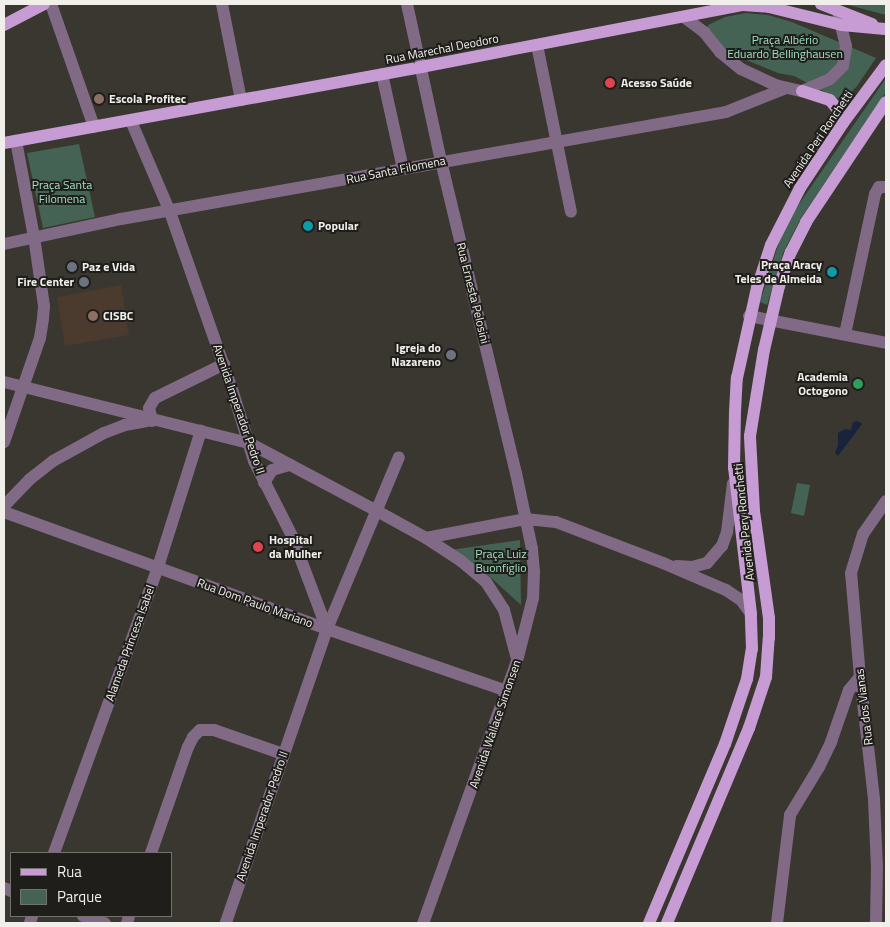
<!DOCTYPE html>
<meta charset="utf-8">
<style>
body{margin:0}
#map{position:relative;width:890px;height:927px;overflow:hidden;background:#393730;font-family:"Titillium Web",sans-serif}
div>[style]{position:absolute}
[style*='--x']{left:calc(var(--x)*1px);top:calc(var(--y)*1px);width:calc(var(--w)*1px);rotate:calc(var(--a)*1deg)}
.education>*{inset:0;background:#4a3b2e}
.green>*{inset:0;background:#446354}
.water>*{inset:0;background:#18243c}
.minor>*{height:12px;margin:-6px;padding:0 6px;transform-origin:6px;border-radius:6px;background:#806a85}
.major>*{height:12px;margin:-6px;padding:0 6px;transform-origin:6px;border-radius:6px;background:#c79bd3}
.dots>*{width:14px;height:14px;translate:-50% -50%;box-sizing:border-box;border:2px solid #1f1e1b;border-radius:50%}
span{translate:-50% -50%;white-space:nowrap;text-align:center;line-height:1.15;-webkit-text-stroke:4px #1f1e1b;paint-order:stroke}
.park-label{font-size:12px;color:#9ee0c1}
.street-label{font-size:12px;color:#f0efea}
.poi-label{font-size:12px;color:#f0efea;font-weight:700}
.left{translate:0 -50%;text-align:left}
.right{translate:-100% -50%;text-align:right}
.frame{position:absolute;inset:0;border:5px solid #f0efea;pointer-events:none}
.legend{position:absolute;left:10px;top:852px;width:162px;height:65px;box-sizing:border-box;background:#1f1e1b;border:1px solid #73726e;margin:0;padding:6px 9px;list-style:none;font-size:15px;color:#f0efea}
.legend li{display:flex;align-items:center;gap:10px;height:25px}
.legend b{width:25px;border:1px solid #73726e}
</style>
<div id="map">
<div class="education">
<div style="clip-path:polygon(121px 285px,129px 335px,65px 346px,57px 297px)"></div>
</div>
<div class="green">
<div style="clip-path:polygon(845px 4px,886px 4px,886px 15px)"></div>
<div style="clip-path:polygon(746px 13px,768px 15px,792px 22px,876px 58px,857px 86px,843px 101px,794px 76px,778px 73px,739px 57px,722px 46px,707px 31px,708px 25px,725px 17px)"></div>
<div style="clip-path:polygon(886px 78px,886px 92px,801px 218px,783px 253px,767px 305px,760px 302px,779px 242px,795px 210px)"></div>
<div style="clip-path:polygon(79px 144px,95px 217px,43px 228px,27px 153px)"></div>
<div style="clip-path:polygon(797px 483px,810px 485px,804px 516px,791px 513px)"></div>
<div style="clip-path:polygon(520px 540px,521px 605px,488px 575px,450px 550px)"></div>
</div>
<div class="water">
<div style="clip-path:polygon(858px 421px,862px 424px,838px 456px,835px 453px,838px 445px,838px 433px,845px 429px,851px 430px,853px 422px)"></div>
</div>
<div class="minor">
<div style="--x:51;--y:4;--w:130;--a:70.7"></div>
<div style="--x:222;--y:4;--w:98;--a:78.8"></div>
<div style="--x:407;--y:4;--w:161;--a:77.8"></div>
<div style="--x:441;--y:161;--w:321;--a:76.5"></div>
<div style="--x:516;--y:473;--w:78;--a:78.1"></div>
<div style="--x:532;--y:549;--w:22;--a:85"></div>
<div style="--x:534;--y:571;--w:27;--a:92"></div>
<div style="--x:533;--y:598;--w:65;--a:104.3"></div>
<div style="--x:517;--y:661;--w:278;--a:109.7"></div>
<div style="--x:684;--y:17;--w:25;--a:37"></div>
<div style="--x:704;--y:32;--w:26;--a:51"></div>
<div style="--x:720;--y:52;--w:27;--a:39"></div>
<div style="--x:741;--y:69;--w:38;--a:25"></div>
<div style="--x:775;--y:85;--w:28;--a:13"></div>
<div style="--x:802;--y:91;--w:30;--a:-23"></div>
<div style="--x:830;--y:79;--w:18;--a:-45"></div>
<div style="--x:843;--y:66;--w:20;--a:-81"></div>
<div style="--x:846;--y:46;--w:30;--a:-104"></div>
<div style="--x:537;--y:45;--w:170;--a:78.5"></div>
<div style="--x:382;--y:74;--w:97;--a:77.5"></div>
<div style="--x:131;--y:121;--w:99;--a:66.8"></div>
<div style="--x:170;--y:212;--w:188;--a:70.7"></div>
<div style="--x:232;--y:389;--w:75;--a:73"></div>
<div style="--x:254;--y:461;--w:84;--a:63.1"></div>
<div style="--x:292;--y:536;--w:99;--a:69.4"></div>
<div style="--x:327;--y:629;--w:311;--a:109"></div>
<div style="--x:4;--y:244;--w:120;--a:-12.1"></div>
<div style="--x:121;--y:219;--w:614;--a:-10.03"></div>
<div style="--x:726;--y:112;--w:65;--a:-21.8"></div>
<div style="--x:749;--y:316;--w:140;--a:11.1"></div>
<div style="--x:845;--y:334;--w:143;--a:-77.9"></div>
<div style="--x:875;--y:194;--w:8;--a:-60"></div>
<div style="--x:879;--y:187;--w:7;--a:0"></div>
<div style="--x:4;--y:382;--w:252;--a:14"></div>
<div style="--x:249;--y:443;--w:145;--a:28"></div>
<div style="--x:377;--y:511;--w:56;--a:28.9"></div>
<div style="--x:426;--y:538;--w:42;--a:33.3"></div>
<div style="--x:461;--y:561;--w:33;--a:40"></div>
<div style="--x:486;--y:582;--w:33;--a:57"></div>
<div style="--x:504;--y:610;--w:51;--a:75.1"></div>
<div style="--x:152;--y:421;--w:13;--a:-103"></div>
<div style="--x:149;--y:408;--w:12;--a:-59"></div>
<div style="--x:155;--y:398;--w:77;--a:-26.2"></div>
<div style="--x:4;--y:442;--w:110;--a:-70.9"></div>
<div style="--x:40;--y:338;--w:20;--a:-81"></div>
<div style="--x:43;--y:318;--w:12;--a:-85"></div>
<div style="--x:44;--y:306;--w:70;--a:-98.2"></div>
<div style="--x:34;--y:237;--w:98;--a:-100.6"></div>
<div style="--x:264;--y:483;--w:15;--a:-58"></div>
<div style="--x:272;--y:470;--w:19;--a:-16"></div>
<div style="--x:4;--y:506;--w:37;--a:-46"></div>
<div style="--x:30;--y:479;--w:29;--a:-38"></div>
<div style="--x:53;--y:461;--w:58;--a:-28.8"></div>
<div style="--x:104;--y:433;--w:22;--a:-21"></div>
<div style="--x:125;--y:425;--w:22;--a:-10"></div>
<div style="--x:4;--y:512;--w:344;--a:19.9"></div>
<div style="--x:327;--y:629;--w:190;--a:19"></div>
<div style="--x:426;--y:538;--w:102;--a:-10.8"></div>
<div style="--x:526;--y:519;--w:30;--a:6"></div>
<div style="--x:556;--y:522;--w:115;--a:21"></div>
<div style="--x:663;--y:563;--w:69;--a:23.2"></div>
<div style="--x:726;--y:590;--w:18;--a:34"></div>
<div style="--x:741;--y:600;--w:17;--a:54"></div>
<div style="--x:677;--y:566;--w:15;--a:4"></div>
<div style="--x:692;--y:567;--w:16;--a:-15"></div>
<div style="--x:707;--y:563;--w:23;--a:-49"></div>
<div style="--x:722;--y:546;--w:15;--a:-70"></div>
<div style="--x:727;--y:532;--w:49;--a:-83"></div>
<div style="--x:327;--y:629;--w:186;--a:-67.3"></div>
<div style="--x:54;--y:853;--w:304;--a:-70"></div>
<div style="--x:158;--y:567;--w:143;--a:-72.5"></div>
<div style="--x:151;--y:853;--w:112;--a:-70.8"></div>
<div style="--x:188;--y:747;--w:11;--a:-63"></div>
<div style="--x:193;--y:737;--w:10;--a:-45"></div>
<div style="--x:200;--y:730;--w:14;--a:0"></div>
<div style="--x:214;--y:730;--w:73;--a:19.2"></div>
<div style="--x:4;--y:888;--w:8;--a:23"></div>
<div style="--x:83;--y:916;--w:23;--a:18"></div>
<div style="--x:30;--y:923;--w:7;--a:-74"></div>
<div style="--x:127;--y:923;--w:7;--a:-74"></div>
<div style="--x:777;--y:923;--w:109;--a:-83.1"></div>
<div style="--x:790;--y:815;--w:56;--a:-58.9"></div>
<div style="--x:819;--y:767;--w:28;--a:-64"></div>
<div style="--x:831;--y:742;--w:55;--a:-70.9"></div>
<div style="--x:849;--y:690;--w:17;--a:-50"></div>
<div style="--x:876;--y:923;--w:55;--a:-89"></div>
<div style="--x:877;--y:868;--w:69;--a:-92.5"></div>
<div style="--x:874;--y:799;--w:123;--a:-96.5"></div>
<div style="--x:860;--y:677;--w:104;--a:-94.9"></div>
<div style="--x:851;--y:573;--w:41;--a:-72.9"></div>
<div style="--x:863;--y:534;--w:40;--a:-55.1"></div>
</div>
<div class="major">
<div style="--x:821;--y:4;--w:55;--a:21.4"></div>
<div style="--x:4;--y:25;--w:45;--a:-27.7"></div>
<div style="--x:802;--y:91;--w:29;--a:18"></div>
<div style="--x:830;--y:100;--w:13;--a:51"></div>
<div style="--x:838;--y:110;--w:14;--a:69"></div>
<div style="--x:4;--y:143;--w:424;--a:-10.3"></div>
<div style="--x:421;--y:67;--w:328;--a:-10.9"></div>
<div style="--x:743;--y:5;--w:26;--a:4"></div>
<div style="--x:769;--y:7;--w:75;--a:13.9"></div>
<div style="--x:842;--y:25;--w:43;--a:5.3"></div>
<div style="--x:649;--y:923;--w:194;--a:-67"></div>
<div style="--x:725;--y:744;--w:69;--a:-71.3"></div>
<div style="--x:747;--y:679;--w:30;--a:-81"></div>
<div style="--x:752;--y:649;--w:35;--a:-92"></div>
<div style="--x:751;--y:614;--w:147;--a:-96.6"></div>
<div style="--x:734;--y:468;--w:56;--a:-89"></div>
<div style="--x:735;--y:412;--w:34;--a:-87"></div>
<div style="--x:737;--y:378;--w:92;--a:-77.5"></div>
<div style="--x:757;--y:288;--w:45;--a:-72"></div>
<div style="--x:771;--y:245;--w:64;--a:-63"></div>
<div style="--x:800;--y:188;--w:78;--a:-56.5"></div>
<div style="--x:843;--y:123;--w:72;--a:-53.4"></div>
<div style="--x:667;--y:923;--w:212;--a:-67.2"></div>
<div style="--x:749;--y:728;--w:54;--a:-71.6"></div>
<div style="--x:766;--y:677;--w:39;--a:-86"></div>
<div style="--x:769;--y:638;--w:20;--a:-90"></div>
<div style="--x:769;--y:618;--w:108;--a:-98"></div>
<div style="--x:754;--y:511;--w:75;--a:-93.1"></div>
<div style="--x:750;--y:436;--w:87;--a:-80.8"></div>
<div style="--x:764;--y:350;--w:66;--a:-76.8"></div>
<div style="--x:779;--y:286;--w:36;--a:-71"></div>
<div style="--x:791;--y:252;--w:34;--a:-63"></div>
<div style="--x:806;--y:222;--w:144;--a:-56.3"></div>
</div>
<div class="dots">
<div style="left:610px;top:83px;background:#e0444e"></div>
<div style="left:99px;top:99px;background:#8d6e63"></div>
<div style="left:308px;top:226px;background:#0f9aa8"></div>
<div style="left:72px;top:267px;background:#6b7280"></div>
<div style="left:832px;top:272px;background:#0f9aa8"></div>
<div style="left:84px;top:282px;background:#6b7280"></div>
<div style="left:93px;top:316px;background:#8d6e63"></div>
<div style="left:451px;top:355px;background:#6b7280"></div>
<div style="left:858px;top:384px;background:#2e9e5b"></div>
<div style="left:258px;top:547px;background:#e0444e"></div>
</div>
<div class="park-label">
<span style="left:785px;top:47px">Praça Albério<br>Eduardo Bellinghausen</span>
<span style="left:62px;top:192px">Praça Santa<br>Filomena</span>
<span style="left:501px;top:561px">Praça Luiz<br>Buonfiglio</span>
</div>
<div class="street-label">
<span style="left:442px;top:49px;rotate:-11deg">Rua Marechal Deodoro</span>
<span style="left:818px;top:139px;rotate:-56deg">Avenida Peri Ronchetti</span>
<span style="left:396px;top:170px;rotate:-11deg">Rua Santa Filomena</span>
<span style="left:473px;top:293px;rotate:76deg">Rua Ernesta Pelosini</span>
<span style="left:239px;top:409px;rotate:71deg">Avenida Imperador Pedro II</span>
<span style="left:744px;top:522px;rotate:-96deg">Avenida Pery Ronchetti</span>
<span style="left:255px;top:603px;rotate:20deg">Rua Dom Paulo Mariano</span>
<span style="left:130px;top:643px;rotate:-70deg">Alameda Princesa Isabel</span>
<span style="left:864px;top:707px;rotate:-97deg">Rua dos Vianas</span>
<span style="left:495px;top:724px;rotate:-71deg">Avenida Wallace Simonsen</span>
<span style="left:262px;top:816px;rotate:-71deg">Avenida Imperador Pedro II</span>
</div>
<div class="poi-label">
<span class="left" style="left:621px;top:83px">Acesso Saúde</span>
<span class="left" style="left:109px;top:99px">Escola Profitec</span>
<span class="left" style="left:318px;top:226px">Popular</span>
<span class="right" style="left:822px;top:272px">Praça Aracy<br>Teles de Almeida</span>
<span class="left" style="left:82px;top:267px">Paz e Vida</span>
<span class="right" style="left:74px;top:282px">Fire Center</span>
<span class="left" style="left:103px;top:316px">CISBC</span>
<span class="right" style="left:441px;top:355px">Igreja do<br>Nazareno</span>
<span class="right" style="left:848px;top:384px">Academia<br>Octogono</span>
<span class="left" style="left:269px;top:547px">Hospital<br>da Mulher</span>
</div>
<div class="frame"></div>
<ul class="legend">
<li><b style="height:6px;background:#c79bd3"></b>Rua</li>
<li><b style="height:14px;background:#446354"></b>Parque</li>
</ul>
</div>
